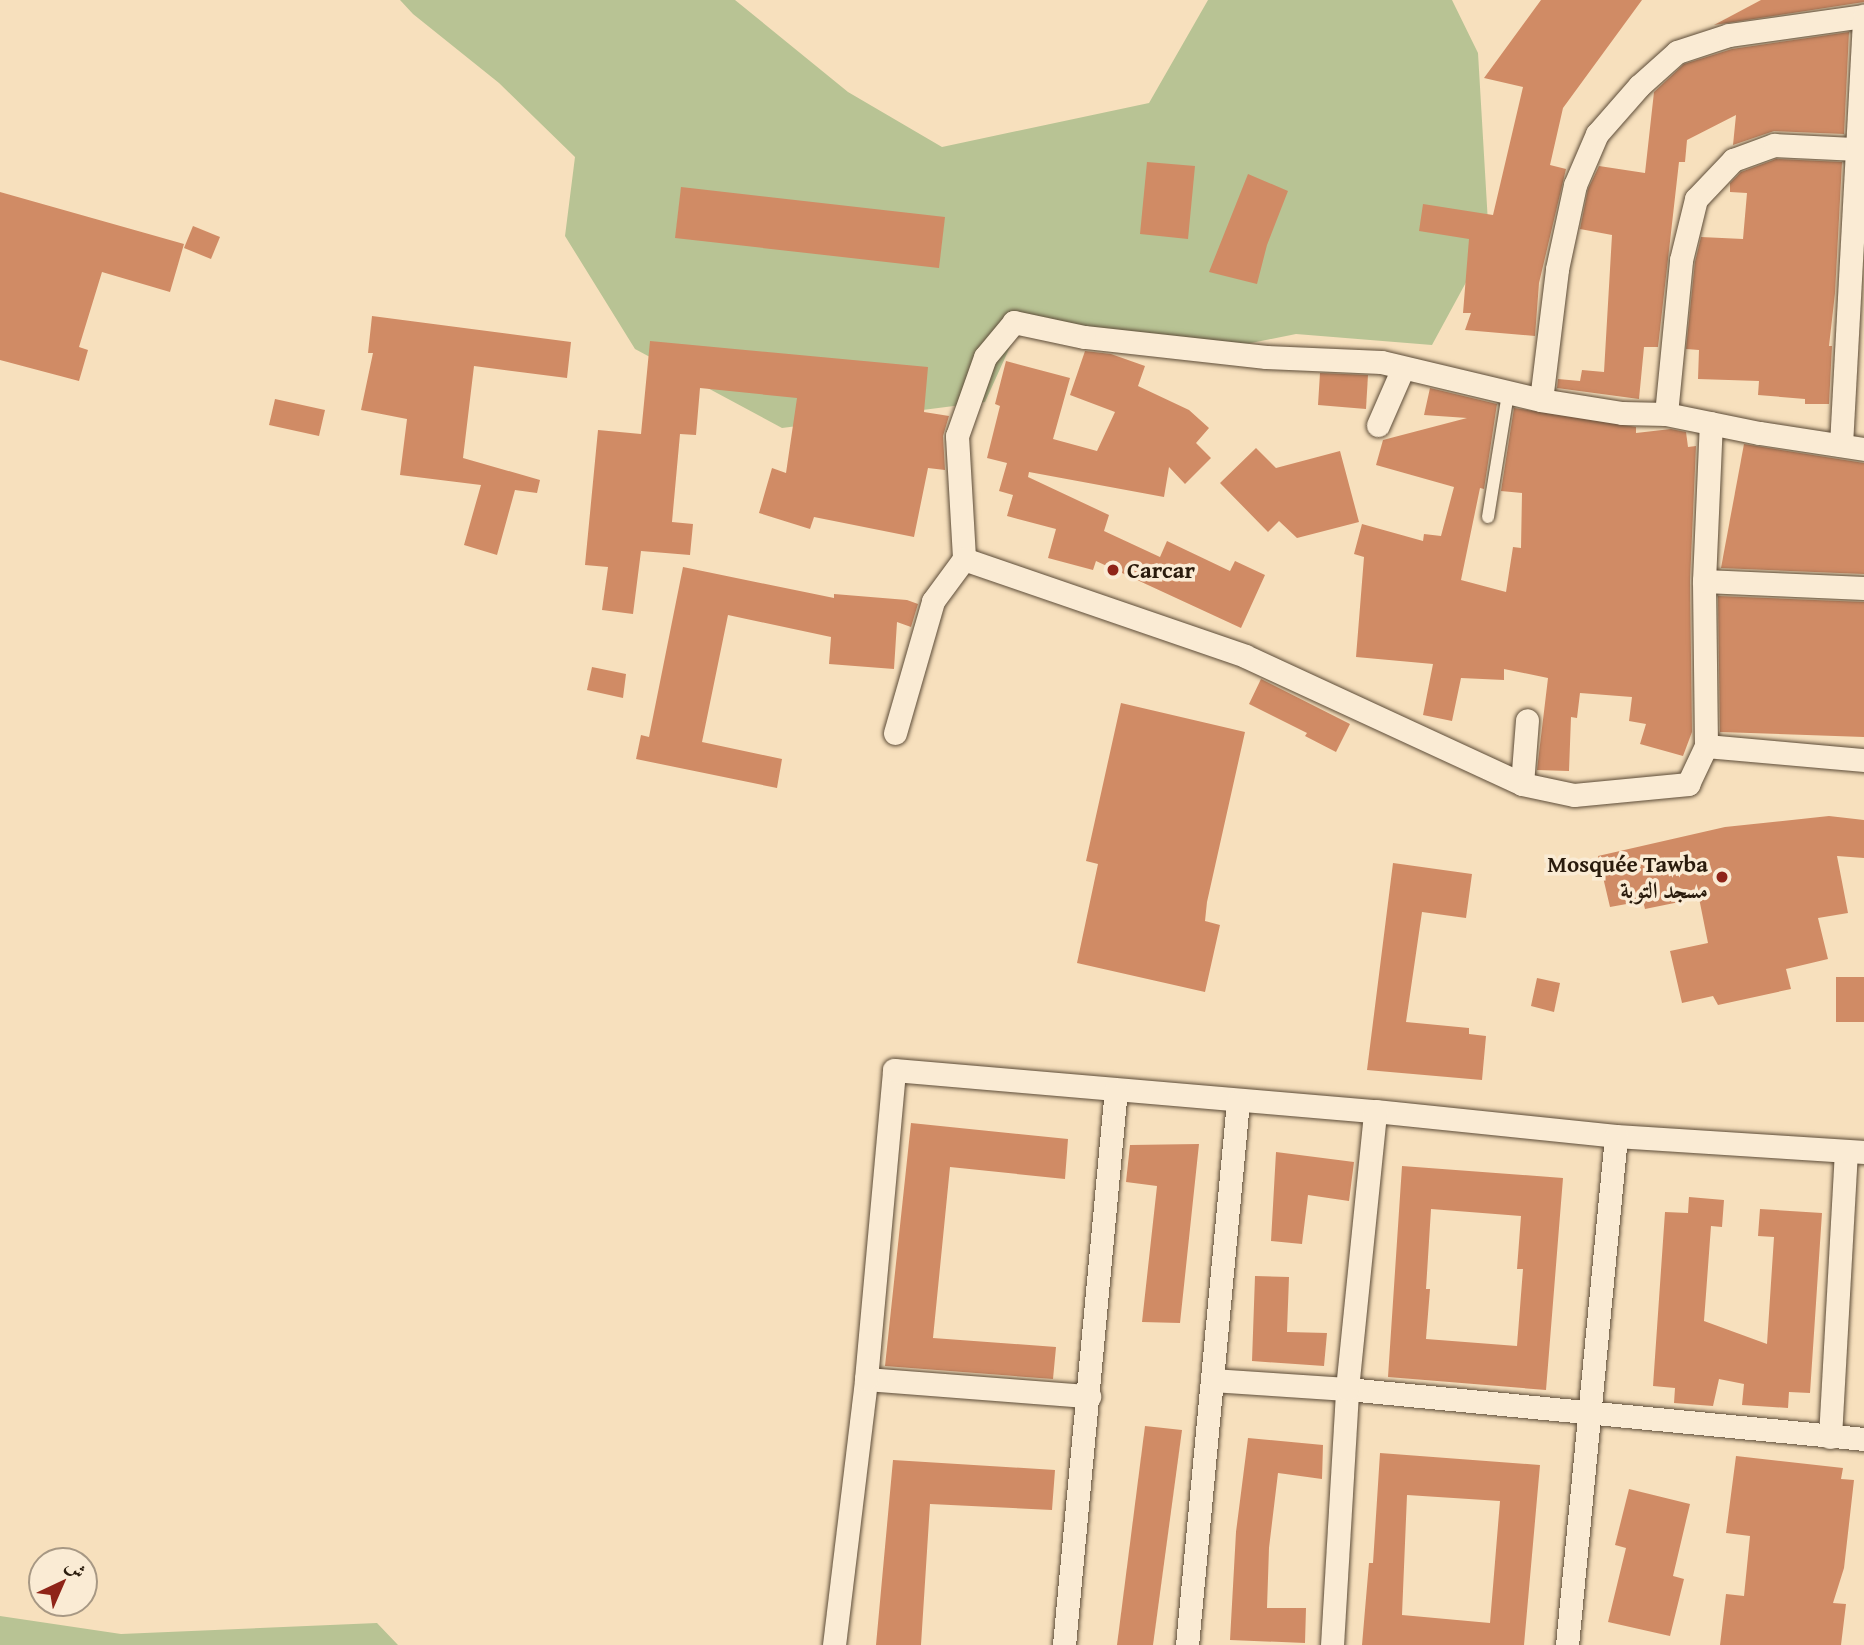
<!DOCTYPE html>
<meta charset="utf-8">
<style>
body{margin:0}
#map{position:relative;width:1864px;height:1645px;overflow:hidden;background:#f7e0bd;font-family:"Gentium Book Plus",Amiri,serif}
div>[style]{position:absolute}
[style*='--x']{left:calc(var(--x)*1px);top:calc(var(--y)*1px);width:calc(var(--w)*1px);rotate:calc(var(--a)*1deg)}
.green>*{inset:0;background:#b8c394}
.building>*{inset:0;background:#d08b65}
.roads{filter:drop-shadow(0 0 2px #5d4c38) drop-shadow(0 0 2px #5d4c38)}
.service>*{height:12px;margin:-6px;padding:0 6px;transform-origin:6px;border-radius:6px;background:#faebd4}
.minor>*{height:23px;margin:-11.5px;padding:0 11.5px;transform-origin:11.5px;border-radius:11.5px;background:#faebd4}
.dots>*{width:19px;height:19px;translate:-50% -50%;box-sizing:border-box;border:4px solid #faebd4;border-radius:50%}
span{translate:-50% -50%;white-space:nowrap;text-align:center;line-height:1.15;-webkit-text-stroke:7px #faebd4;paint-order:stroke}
.poi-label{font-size:23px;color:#2a1b0c;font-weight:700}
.left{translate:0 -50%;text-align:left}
.right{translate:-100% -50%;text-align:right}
.north{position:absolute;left:28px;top:1547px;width:70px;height:70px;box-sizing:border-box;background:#faebd4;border:2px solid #a79884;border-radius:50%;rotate:44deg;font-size:19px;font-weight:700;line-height:28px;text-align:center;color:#2a1b0c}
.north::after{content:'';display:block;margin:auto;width:24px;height:32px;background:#8f2418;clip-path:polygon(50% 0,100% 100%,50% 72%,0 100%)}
</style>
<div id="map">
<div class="green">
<div style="clip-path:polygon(400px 0,735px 0,848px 92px,942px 147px,1149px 103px,1208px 0,1452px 0,1478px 53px,1489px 240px,1432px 345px,1296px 334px,1202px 353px,1024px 316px,985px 402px,782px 428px,635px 349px,565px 236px,575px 157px,499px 83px,413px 14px)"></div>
<div style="clip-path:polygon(0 1616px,121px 1634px,377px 1623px,398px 1645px,0 1645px)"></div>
</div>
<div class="building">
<div style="clip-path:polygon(1541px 0,1642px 0,1563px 108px,1550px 165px,1566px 169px,1539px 283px,1535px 336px,1465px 330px,1471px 313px,1463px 313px,1469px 239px,1419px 231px,1423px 204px,1493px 215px,1523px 87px,1484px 78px)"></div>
<div style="clip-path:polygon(1761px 0,1864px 0,1864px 2px,1714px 25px)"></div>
<div style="clip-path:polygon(1849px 32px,1844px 134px,1774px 131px,1733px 145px,1736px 115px,1687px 140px,1685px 162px,1679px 162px,1658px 347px,1644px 347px,1639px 399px,1557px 388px,1558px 379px,1580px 381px,1582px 370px,1604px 372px,1612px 235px,1580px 229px,1588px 189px,1599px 166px,1645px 173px,1654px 92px,1684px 64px,1732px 49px)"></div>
<div style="clip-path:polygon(1776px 159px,1842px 162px,1835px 293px,1829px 346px,1832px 346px,1829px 404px,1805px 404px,1805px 399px,1758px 395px,1759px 381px,1698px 379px,1699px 350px,1686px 349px,1695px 262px,1701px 237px,1743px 239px,1747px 193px,1730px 192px,1730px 183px,1741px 172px)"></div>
<div style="clip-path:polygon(1147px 162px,1195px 166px,1188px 239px,1140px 234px)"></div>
<div style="clip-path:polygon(1248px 174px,1288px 191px,1267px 245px,1257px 284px,1209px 272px)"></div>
<div style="clip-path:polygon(681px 187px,945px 217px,939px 268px,675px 238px)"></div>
<div style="clip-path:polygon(0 192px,184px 244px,170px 292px,102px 272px,79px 347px,88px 350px,79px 381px,0 360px)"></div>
<div style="clip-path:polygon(193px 226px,220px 237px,211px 259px,184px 248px)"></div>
<div style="clip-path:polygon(372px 316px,571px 342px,567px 378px,474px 366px,463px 458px,540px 480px,537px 493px,515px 490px,497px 555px,464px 545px,481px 485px,400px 475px,407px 419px,361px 410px,373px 353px,368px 353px)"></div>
<div style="clip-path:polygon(650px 341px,928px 367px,924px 412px,949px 416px,943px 436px,945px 470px,928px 468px,914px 537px,814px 517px,810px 529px,759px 513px,772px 468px,786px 473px,797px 398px,700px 388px,696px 435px,680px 434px,672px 522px,693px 524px,690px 555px,641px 551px,633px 614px,602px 610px,608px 567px,585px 565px,598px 430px,641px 434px)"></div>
<div style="clip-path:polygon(1085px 351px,1111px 354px,1145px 366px,1138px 386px,1189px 410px,1209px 428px,1196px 443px,1211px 458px,1185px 484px,1169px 467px,1164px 497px,1029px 472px,1028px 477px,1109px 515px,1104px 531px,1160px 557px,1167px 541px,1230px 571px,1235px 561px,1265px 575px,1241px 628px,1096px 561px,1093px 570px,1048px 558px,1056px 529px,1007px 516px,1013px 495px,999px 491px,1007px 463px,987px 458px,1000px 406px,995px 404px,1006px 361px,1070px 378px,1053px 439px,1097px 451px,1115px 412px,1070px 395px)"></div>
<div style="clip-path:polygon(1320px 373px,1368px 375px,1366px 409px,1318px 405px)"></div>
<div style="clip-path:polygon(1430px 388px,1497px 404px,1484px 489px,1480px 488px,1461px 580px,1506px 592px,1513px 547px,1521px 548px,1522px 493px,1501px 491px,1514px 408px,1636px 427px,1636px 433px,1671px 429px,1686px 432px,1688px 447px,1696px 446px,1690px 581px,1692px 732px,1683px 756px,1640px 744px,1646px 724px,1629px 721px,1632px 697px,1580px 693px,1577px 718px,1571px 717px,1569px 771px,1537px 770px,1548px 678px,1504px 669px,1504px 680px,1461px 678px,1452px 721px,1423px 715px,1433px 664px,1356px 657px,1364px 557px,1354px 554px,1362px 524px,1423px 541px,1424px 534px,1441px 536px,1454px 487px,1376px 465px,1383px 440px,1467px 418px,1424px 415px)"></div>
<div style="clip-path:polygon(275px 399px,325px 410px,319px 436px,269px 425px)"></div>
<div style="clip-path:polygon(1744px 444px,1864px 463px,1864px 574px,1721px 568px)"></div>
<div style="clip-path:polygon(1256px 448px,1276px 468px,1340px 451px,1359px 522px,1297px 538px,1279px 521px,1268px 532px,1220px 483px)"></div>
<div style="clip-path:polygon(683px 567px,834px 598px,834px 594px,907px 600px,918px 604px,911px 627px,897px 622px,894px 669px,829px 664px,831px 637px,728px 615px,702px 742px,782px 759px,777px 788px,636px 759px,641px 735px,649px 737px)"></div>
<div style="clip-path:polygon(1718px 596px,1864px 602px,1864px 737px,1720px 732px)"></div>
<div style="clip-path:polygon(592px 667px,626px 674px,623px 698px,587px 690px)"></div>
<div style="clip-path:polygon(1261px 679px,1350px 724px,1336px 752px,1305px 736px,1307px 733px,1249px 704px)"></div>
<div style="clip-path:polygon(1121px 703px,1245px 732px,1207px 902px,1205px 921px,1220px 925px,1205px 992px,1077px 963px,1098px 864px,1086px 861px)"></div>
<div style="clip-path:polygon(1829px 816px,1864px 820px,1864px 858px,1837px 856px,1848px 913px,1818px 918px,1828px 959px,1786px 969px,1791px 989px,1718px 1005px,1713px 996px,1682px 1003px,1670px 951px,1708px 943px,1699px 898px,1645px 909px,1643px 901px,1610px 907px,1598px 856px,1725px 827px)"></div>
<div style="clip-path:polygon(1393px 863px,1472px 874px,1466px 918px,1422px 912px,1406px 1022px,1469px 1028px,1469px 1034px,1486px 1036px,1482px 1080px,1367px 1070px)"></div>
<div style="clip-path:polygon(1836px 977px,1864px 977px,1864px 1022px,1836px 1022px)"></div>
<div style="clip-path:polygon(1537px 978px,1560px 983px,1554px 1012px,1531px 1006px)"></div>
<div style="clip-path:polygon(911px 1123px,1068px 1139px,1065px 1179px,950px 1167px,933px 1338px,1056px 1347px,1053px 1379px,885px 1366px)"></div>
<div style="clip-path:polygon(1199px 1144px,1180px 1323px,1142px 1322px,1157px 1186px,1126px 1182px,1130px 1145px)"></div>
<div style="clip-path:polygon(1276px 1152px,1354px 1162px,1349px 1201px,1308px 1195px,1302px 1244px,1271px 1241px)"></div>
<div style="clip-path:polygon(evenodd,1402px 1166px,1563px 1178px,1546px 1390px,1388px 1377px,1402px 1166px,1431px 1209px,1521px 1216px,1517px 1269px,1523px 1269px,1517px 1346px,1426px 1339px,1430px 1289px,1426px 1289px,1431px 1209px)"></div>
<div style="clip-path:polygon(1689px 1197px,1724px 1200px,1722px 1227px,1711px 1226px,1704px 1321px,1767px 1344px,1774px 1237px,1758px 1236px,1760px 1209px,1822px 1213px,1810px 1393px,1789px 1392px,1788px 1408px,1742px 1405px,1744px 1384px,1719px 1379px,1713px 1406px,1674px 1403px,1675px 1388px,1653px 1386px,1665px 1212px,1688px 1213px)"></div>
<div style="clip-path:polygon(1255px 1276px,1289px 1277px,1287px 1332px,1327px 1333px,1324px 1366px,1252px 1361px)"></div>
<div style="clip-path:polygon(1145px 1426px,1182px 1430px,1153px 1645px,1117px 1645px)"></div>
<div style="clip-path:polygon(1248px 1438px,1323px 1445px,1322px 1479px,1278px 1473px,1269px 1548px,1267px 1608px,1306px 1608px,1305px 1643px,1230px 1640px,1236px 1532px)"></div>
<div style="clip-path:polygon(evenodd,1380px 1453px,1540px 1465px,1524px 1645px,1362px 1645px,1369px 1563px,1373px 1563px,1380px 1453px,1407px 1495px,1500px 1501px,1490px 1623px,1402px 1615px,1407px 1495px)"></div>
<div style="clip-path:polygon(1736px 1456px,1843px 1468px,1841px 1479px,1854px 1480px,1844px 1568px,1833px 1603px,1846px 1604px,1841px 1645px,1720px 1645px,1726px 1594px,1744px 1596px,1750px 1536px,1726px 1533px)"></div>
<div style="clip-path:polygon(893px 1460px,1055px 1470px,1052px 1510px,930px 1504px,921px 1645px,876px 1645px)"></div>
<div style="clip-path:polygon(1629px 1489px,1690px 1504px,1673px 1576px,1684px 1579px,1670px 1636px,1608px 1622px,1626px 1548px,1615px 1545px)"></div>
</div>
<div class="roads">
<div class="service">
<div style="--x:1488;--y:517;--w:126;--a:-80.8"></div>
</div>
<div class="minor">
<div style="--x:1541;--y:400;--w:132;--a:-83"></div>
<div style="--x:1557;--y:269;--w:86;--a:-77.9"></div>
<div style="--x:1575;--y:185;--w:56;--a:-66.7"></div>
<div style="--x:1597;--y:134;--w:64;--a:-48.8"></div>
<div style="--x:1639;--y:86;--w:51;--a:-41.8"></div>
<div style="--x:1677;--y:52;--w:55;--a:-18.1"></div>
<div style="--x:1729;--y:35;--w:136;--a:-8"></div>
<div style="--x:1666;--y:414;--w:155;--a:-84.4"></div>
<div style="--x:1681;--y:260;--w:63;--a:-76.2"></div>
<div style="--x:1696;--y:199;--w:54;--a:-46.5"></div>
<div style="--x:1733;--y:160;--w:44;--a:-20.1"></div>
<div style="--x:1774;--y:145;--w:83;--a:2.8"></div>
<div style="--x:1378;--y:425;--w:62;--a:-66.3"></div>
<div style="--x:1841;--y:445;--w:430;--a:-86.9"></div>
<div style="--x:1864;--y:449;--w:106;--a:-171.3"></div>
<div style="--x:1759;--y:433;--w:95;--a:-168.5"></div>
<div style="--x:1666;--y:414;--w:44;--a:-178.7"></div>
<div style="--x:1622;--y:413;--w:82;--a:-170.9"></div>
<div style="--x:1541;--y:400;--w:164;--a:-166.6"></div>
<div style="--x:1381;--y:362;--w:115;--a:-177.5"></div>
<div style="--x:1266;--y:357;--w:183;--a:-173.7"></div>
<div style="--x:1084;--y:337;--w:72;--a:-167.9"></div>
<div style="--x:1014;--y:322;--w:45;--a:129.6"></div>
<div style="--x:985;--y:357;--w:84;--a:109.5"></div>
<div style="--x:957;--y:436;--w:123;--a:86.7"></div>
<div style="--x:964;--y:559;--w:297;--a:19"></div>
<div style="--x:1245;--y:656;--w:305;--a:24.8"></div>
<div style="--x:1522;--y:784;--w:53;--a:11.9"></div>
<div style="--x:1574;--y:795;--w:115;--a:-5.5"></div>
<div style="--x:1688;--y:784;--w:42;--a:-64.7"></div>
<div style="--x:1706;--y:746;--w:159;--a:5.1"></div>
<div style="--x:1704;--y:581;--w:160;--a:2.5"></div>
<div style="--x:895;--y:733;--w:137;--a:-73.9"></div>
<div style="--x:933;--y:601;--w:52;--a:-53.6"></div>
<div style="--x:1706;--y:746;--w:165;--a:-90.7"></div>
<div style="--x:1704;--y:581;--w:158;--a:-87.5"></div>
<div style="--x:1522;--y:784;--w:64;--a:-85.5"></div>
<div style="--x:866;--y:1379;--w:224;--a:4.4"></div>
<div style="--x:1212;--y:1380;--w:135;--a:3.8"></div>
<div style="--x:1347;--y:1389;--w:519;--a:5.52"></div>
<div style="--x:1830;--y:1437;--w:285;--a:-86.8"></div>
<div style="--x:834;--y:1645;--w:268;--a:-83.1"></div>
<div style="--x:866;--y:1379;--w:310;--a:-84.8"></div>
<div style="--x:894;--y:1070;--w:483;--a:4.9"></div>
<div style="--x:1375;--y:1111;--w:242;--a:5.9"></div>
<div style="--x:1616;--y:1136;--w:249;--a:3.7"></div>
<div style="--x:1064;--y:1645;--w:558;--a:-84.66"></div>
<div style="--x:1187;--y:1645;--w:546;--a:-84.64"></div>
<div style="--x:1332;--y:1645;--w:256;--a:-86.6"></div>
<div style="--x:1347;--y:1389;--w:279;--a:-84.2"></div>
<div style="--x:1567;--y:1645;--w:511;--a:-84.5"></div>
</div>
</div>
<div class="dots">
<div style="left:1113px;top:570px;background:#8f2418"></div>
<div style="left:1722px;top:877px;background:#8f2418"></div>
</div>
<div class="poi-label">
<span class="left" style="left:1127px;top:570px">Carcar</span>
<span class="right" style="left:1708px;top:877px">Mosquée Tawba<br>مسجد التوبة</span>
</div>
<div class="north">ش</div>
</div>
